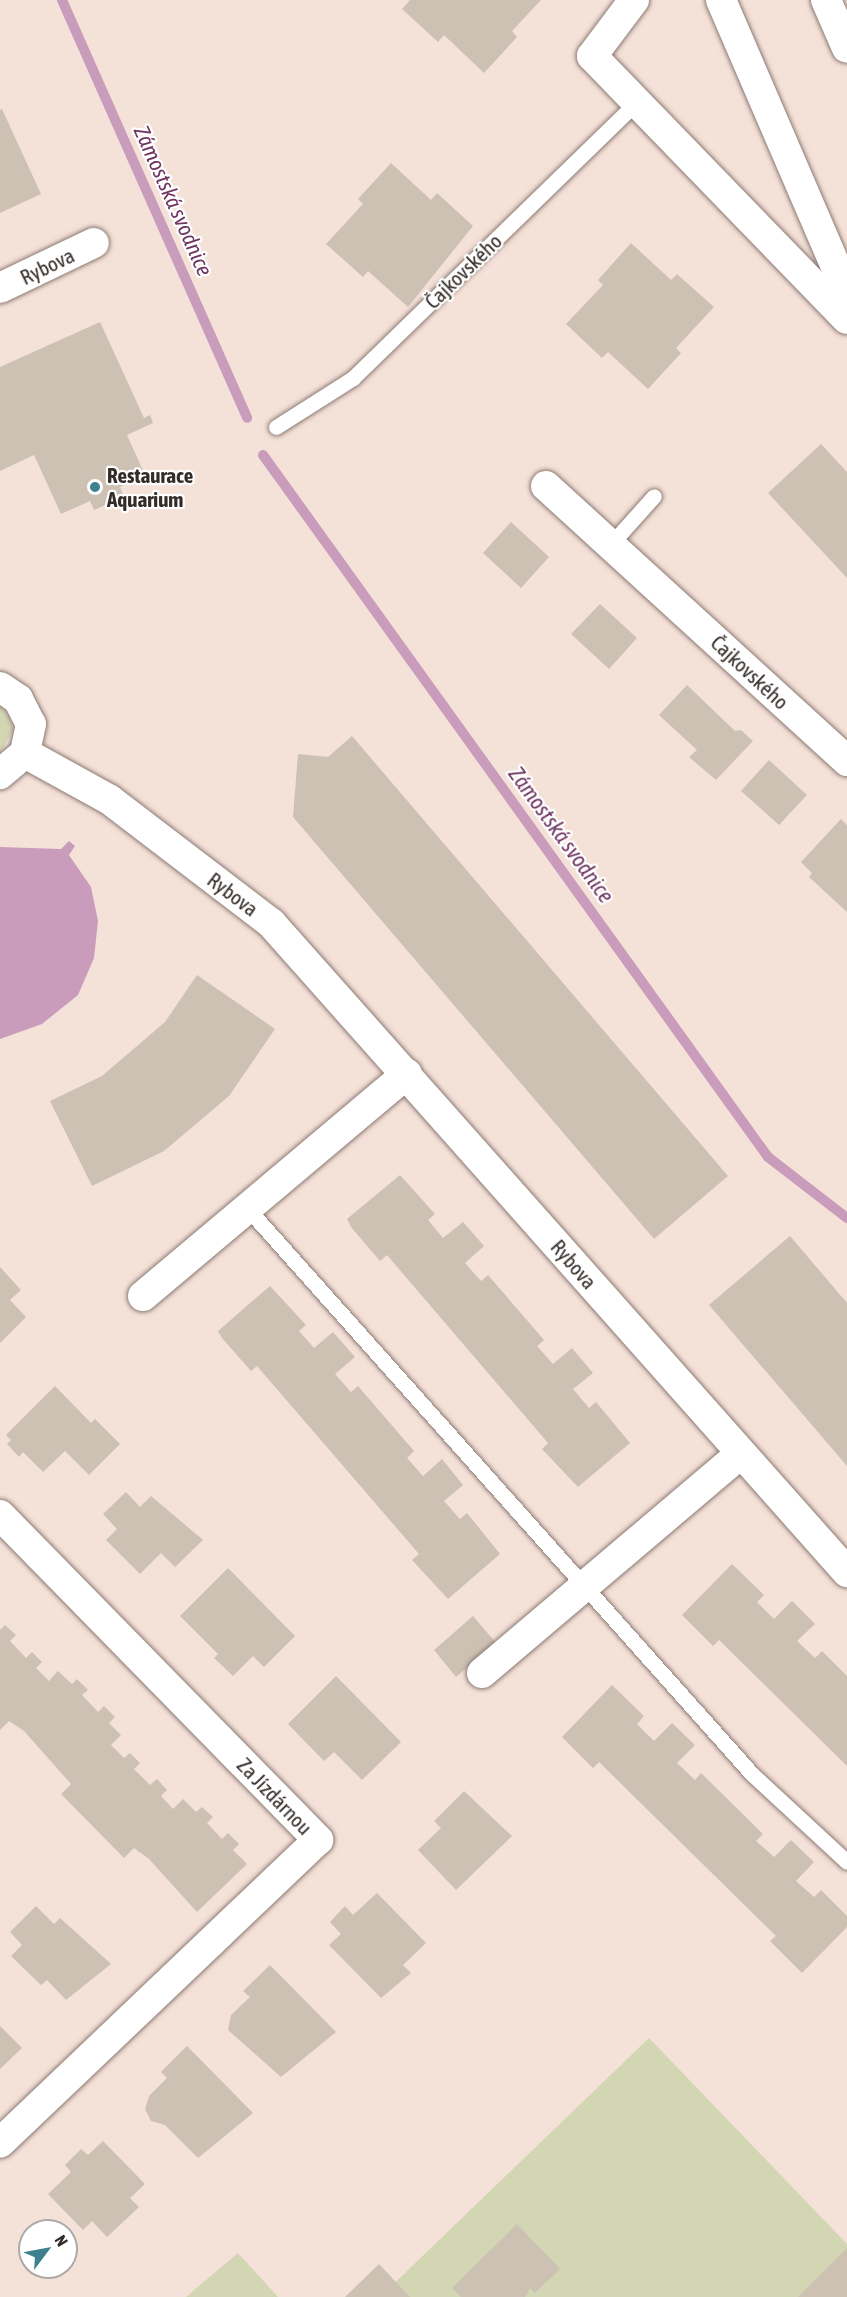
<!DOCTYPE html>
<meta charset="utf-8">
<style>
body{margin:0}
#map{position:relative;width:847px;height:2297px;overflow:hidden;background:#f4e1d8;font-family:"Asap Condensed",sans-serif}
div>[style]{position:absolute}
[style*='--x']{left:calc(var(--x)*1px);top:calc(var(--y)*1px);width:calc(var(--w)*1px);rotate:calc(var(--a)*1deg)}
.green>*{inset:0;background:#d3d6b3}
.water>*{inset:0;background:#c99cbc}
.stream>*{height:10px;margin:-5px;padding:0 5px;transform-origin:5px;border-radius:5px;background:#c99cbc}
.building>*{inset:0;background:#ccc1b2}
.roads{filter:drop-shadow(0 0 2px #8c7b74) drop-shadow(0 0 2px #8c7b74)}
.lane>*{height:15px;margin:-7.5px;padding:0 7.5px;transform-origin:7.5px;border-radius:7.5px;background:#fff}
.street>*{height:30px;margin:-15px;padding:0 15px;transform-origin:15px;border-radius:15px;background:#fff}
.dots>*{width:16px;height:16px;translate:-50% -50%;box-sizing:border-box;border:3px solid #fff;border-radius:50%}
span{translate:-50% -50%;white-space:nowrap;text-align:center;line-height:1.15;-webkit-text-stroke:4.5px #fff;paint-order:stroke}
.street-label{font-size:21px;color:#332c29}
.poi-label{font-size:21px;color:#332c29;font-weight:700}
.left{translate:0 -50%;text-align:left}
.water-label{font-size:22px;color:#6f3662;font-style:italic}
.north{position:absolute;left:18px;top:2219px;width:60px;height:60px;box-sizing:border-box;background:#fff;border:2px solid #adaba9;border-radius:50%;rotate:58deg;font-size:16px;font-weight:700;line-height:24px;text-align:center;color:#332c29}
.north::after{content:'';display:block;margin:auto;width:21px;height:27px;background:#3d8190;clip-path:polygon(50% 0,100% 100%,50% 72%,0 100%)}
</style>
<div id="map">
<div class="green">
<div style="clip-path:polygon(0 706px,10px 718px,13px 730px,0 753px)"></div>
<div style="clip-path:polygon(649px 2038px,847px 2244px,847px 2252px,800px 2297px,380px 2297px)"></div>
<div style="clip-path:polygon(238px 2253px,278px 2297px,186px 2297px)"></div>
</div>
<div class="water">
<div style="clip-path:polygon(69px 841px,75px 846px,69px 855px,91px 887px,98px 921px,94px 958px,78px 995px,42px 1024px,0 1039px,0 847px,61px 849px)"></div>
</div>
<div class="stream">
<div style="--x:62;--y:0;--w:457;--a:66.1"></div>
<div style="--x:263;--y:455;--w:865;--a:54.27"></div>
<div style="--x:768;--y:1157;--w:100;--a:37.7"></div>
</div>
<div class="building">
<div style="clip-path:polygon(410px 0,541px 0,512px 31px,517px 37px,484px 73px,444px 35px,438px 42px,402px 9px)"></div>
<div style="clip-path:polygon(2px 109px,41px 194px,0 213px,0 110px)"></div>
<div style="clip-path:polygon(391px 163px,431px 200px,437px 193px,473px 226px,408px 307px,368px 271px,363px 277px,326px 244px,363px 204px,358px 199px)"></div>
<div style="clip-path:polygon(631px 243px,671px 280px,677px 274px,714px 307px,676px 348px,681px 353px,648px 389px,608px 352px,602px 358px,566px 324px,603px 285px,598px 280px)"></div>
<div style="clip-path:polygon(100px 322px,144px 418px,150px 415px,153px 423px,127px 435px,145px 475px,120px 487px,124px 497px,94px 510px,90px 501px,61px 514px,34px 455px,0 471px,0 367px)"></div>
<div style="clip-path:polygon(821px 444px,847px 472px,847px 578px,768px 493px)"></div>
<div style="clip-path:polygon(511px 522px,549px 557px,521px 588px,483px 553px)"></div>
<div style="clip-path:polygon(600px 604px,637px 638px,609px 669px,571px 634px)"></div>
<div style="clip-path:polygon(687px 685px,735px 731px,741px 730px,753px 741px,716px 780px,689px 757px,697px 750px,659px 715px)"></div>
<div style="clip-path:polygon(352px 736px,728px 1176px,654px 1239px,293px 817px,298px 754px,328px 757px)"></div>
<div style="clip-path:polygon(769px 760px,807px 795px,779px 825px,741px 791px)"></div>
<div style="clip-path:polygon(841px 819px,847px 825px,847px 912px,809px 877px,812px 873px,801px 862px)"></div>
<div style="clip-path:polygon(197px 975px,275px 1029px,229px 1096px,164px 1151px,92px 1186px,50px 1101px,102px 1076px,165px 1022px)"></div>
<div style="clip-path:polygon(400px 1175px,435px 1214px,428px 1220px,443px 1238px,463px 1222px,484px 1246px,465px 1263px,481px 1281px,488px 1275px,544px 1340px,537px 1346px,553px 1364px,572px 1348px,593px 1373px,573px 1389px,589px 1408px,596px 1402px,630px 1443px,578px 1487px,542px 1449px,548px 1443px,387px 1255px,380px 1261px,351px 1227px,347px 1219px)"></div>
<div style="clip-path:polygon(790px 1236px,847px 1303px,847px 1466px,709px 1305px)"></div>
<div style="clip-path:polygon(0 1267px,21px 1290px,10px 1300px,26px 1317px,0 1343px)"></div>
<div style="clip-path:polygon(270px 1286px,306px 1325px,299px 1331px,314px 1348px,333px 1332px,355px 1357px,335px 1374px,351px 1392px,358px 1386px,414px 1451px,407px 1458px,423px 1476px,442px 1459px,463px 1485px,444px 1501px,460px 1519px,467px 1513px,500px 1554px,448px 1599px,412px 1560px,419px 1554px,257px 1366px,251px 1371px,222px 1338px,218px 1331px)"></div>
<div style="clip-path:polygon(55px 1386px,91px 1423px,95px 1419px,120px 1444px,89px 1475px,65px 1451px,43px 1472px,23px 1452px,19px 1457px,7px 1444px,11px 1440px,6px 1435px)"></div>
<div style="clip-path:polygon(126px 1492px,140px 1507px,151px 1496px,203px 1540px,175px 1567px,161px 1553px,140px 1574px,106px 1540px,117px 1529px,103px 1514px)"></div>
<div style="clip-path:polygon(732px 1564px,764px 1595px,757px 1602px,774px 1619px,792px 1601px,815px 1624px,797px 1641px,815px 1658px,822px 1651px,847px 1676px,847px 1766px,719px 1640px,713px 1646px,682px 1615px)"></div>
<div style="clip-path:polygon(228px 1568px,295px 1636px,264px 1667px,253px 1656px,233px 1676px,214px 1658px,218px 1654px,180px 1616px)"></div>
<div style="clip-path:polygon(473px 1616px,496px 1643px,456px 1677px,434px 1650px)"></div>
<div style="clip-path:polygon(5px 1625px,16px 1635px,10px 1641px,26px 1658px,32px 1652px,42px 1662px,36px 1668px,49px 1681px,58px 1671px,72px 1684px,77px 1679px,88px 1690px,82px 1695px,98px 1712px,104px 1706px,115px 1717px,109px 1723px,121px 1735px,111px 1745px,124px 1758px,130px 1753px,140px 1763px,134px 1769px,150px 1785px,157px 1779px,167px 1790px,161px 1796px,173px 1809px,183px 1799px,196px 1812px,202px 1807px,213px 1817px,207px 1823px,222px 1839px,228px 1833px,239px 1844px,233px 1850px,247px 1864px,197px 1912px,149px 1859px,134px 1848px,124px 1858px,61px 1794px,71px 1784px,24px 1731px,9px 1721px,0 1730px,0 1630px)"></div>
<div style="clip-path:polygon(336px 1676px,401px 1742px,362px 1780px,334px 1752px,324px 1761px,288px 1724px)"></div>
<div style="clip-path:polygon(612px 1685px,644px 1716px,637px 1724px,654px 1741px,672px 1723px,695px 1745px,677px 1763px,695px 1780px,701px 1773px,763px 1834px,756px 1841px,774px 1857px,791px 1840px,814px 1862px,796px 1881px,814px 1897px,821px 1890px,847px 1916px,847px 1927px,802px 1973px,770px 1941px,776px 1936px,599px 1762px,593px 1768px,562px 1737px)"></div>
<div style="clip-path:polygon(464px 1791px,512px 1836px,456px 1890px,418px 1850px,441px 1828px,434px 1821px)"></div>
<div style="clip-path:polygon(377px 1893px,426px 1943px,403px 1965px,411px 1973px,381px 1998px,329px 1945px,341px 1934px,330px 1922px,345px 1906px,353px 1915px)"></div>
<div style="clip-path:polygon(36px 1906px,54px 1924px,60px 1918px,111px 1964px,66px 2000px,47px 1980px,41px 1985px,11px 1956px,22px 1945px,10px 1932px)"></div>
<div style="clip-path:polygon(270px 1965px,336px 2032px,281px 2077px,228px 2030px,231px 2015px,250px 1997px,243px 1991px)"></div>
<div style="clip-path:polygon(0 2026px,22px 2048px,0 2069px)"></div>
<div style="clip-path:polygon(187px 2046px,253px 2113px,198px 2158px,165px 2125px,151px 2121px,145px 2109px,149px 2096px,167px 2078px,161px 2072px)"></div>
<div style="clip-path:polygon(103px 2141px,145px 2184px,130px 2198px,139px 2207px,107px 2237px,92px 2221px,83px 2230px,48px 2194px,71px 2172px,65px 2165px,81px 2149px,88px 2155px)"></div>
<div style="clip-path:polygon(517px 2224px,560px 2269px,535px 2293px,530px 2288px,525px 2297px,461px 2297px,452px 2288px)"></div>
<div style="clip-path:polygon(847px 2248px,847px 2297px,798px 2297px)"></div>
<div style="clip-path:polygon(379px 2264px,410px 2297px,345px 2297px)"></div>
</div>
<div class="roads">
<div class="lane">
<div style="--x:276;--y:427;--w:91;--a:-32.5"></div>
<div style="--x:353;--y:378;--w:397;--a:-44.2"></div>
<div style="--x:611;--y:544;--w:64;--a:-48.1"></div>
<div style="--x:248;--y:1209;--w:757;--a:48.27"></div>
<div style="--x:752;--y:1774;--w:129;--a:42.8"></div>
</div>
<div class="street">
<div style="--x:634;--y:0;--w:70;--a:126.9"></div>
<div style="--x:592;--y:56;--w:366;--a:45.9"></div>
<div style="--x:721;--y:0;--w:319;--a:66.7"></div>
<div style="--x:826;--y:0;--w:52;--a:66.4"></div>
<div style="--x:0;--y:288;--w:104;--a:-25.6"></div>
<div style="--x:546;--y:486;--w:408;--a:42.4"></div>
<div style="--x:0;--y:687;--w:22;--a:34"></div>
<div style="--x:18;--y:699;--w:28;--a:63"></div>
<div style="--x:31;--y:724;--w:30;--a:102"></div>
<div style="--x:25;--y:753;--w:33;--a:140"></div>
<div style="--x:25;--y:753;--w:97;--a:28.9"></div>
<div style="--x:110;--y:800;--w:203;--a:37.4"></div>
<div style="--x:271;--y:923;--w:868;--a:48.41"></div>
<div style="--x:143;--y:1296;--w:345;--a:-40.1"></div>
<div style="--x:0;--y:1515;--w:455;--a:45.6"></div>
<div style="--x:318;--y:1840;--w:439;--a:136.4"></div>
<div style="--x:482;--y:1673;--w:338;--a:-40.3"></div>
</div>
</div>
<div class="dots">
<div style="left:95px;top:487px;background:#3d8190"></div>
</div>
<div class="street-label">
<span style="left:47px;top:266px;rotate:-26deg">Rybova</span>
<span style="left:463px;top:271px;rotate:-44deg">Čajkovského</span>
<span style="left:750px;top:672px;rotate:43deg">Čajkovského</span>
<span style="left:233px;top:894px;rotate:37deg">Rybova</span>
<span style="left:574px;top:1264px;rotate:49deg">Rybova</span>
<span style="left:275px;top:1796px;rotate:46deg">Za Jízdárnou</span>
</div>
<div class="poi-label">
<span class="left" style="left:107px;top:487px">Restaurace<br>Aquarium</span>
</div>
<div class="water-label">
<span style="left:173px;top:201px;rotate:66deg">Zámostská svodnice</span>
<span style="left:561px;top:835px;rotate:54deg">Zámostská svodnice</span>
</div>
<div class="north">N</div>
</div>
